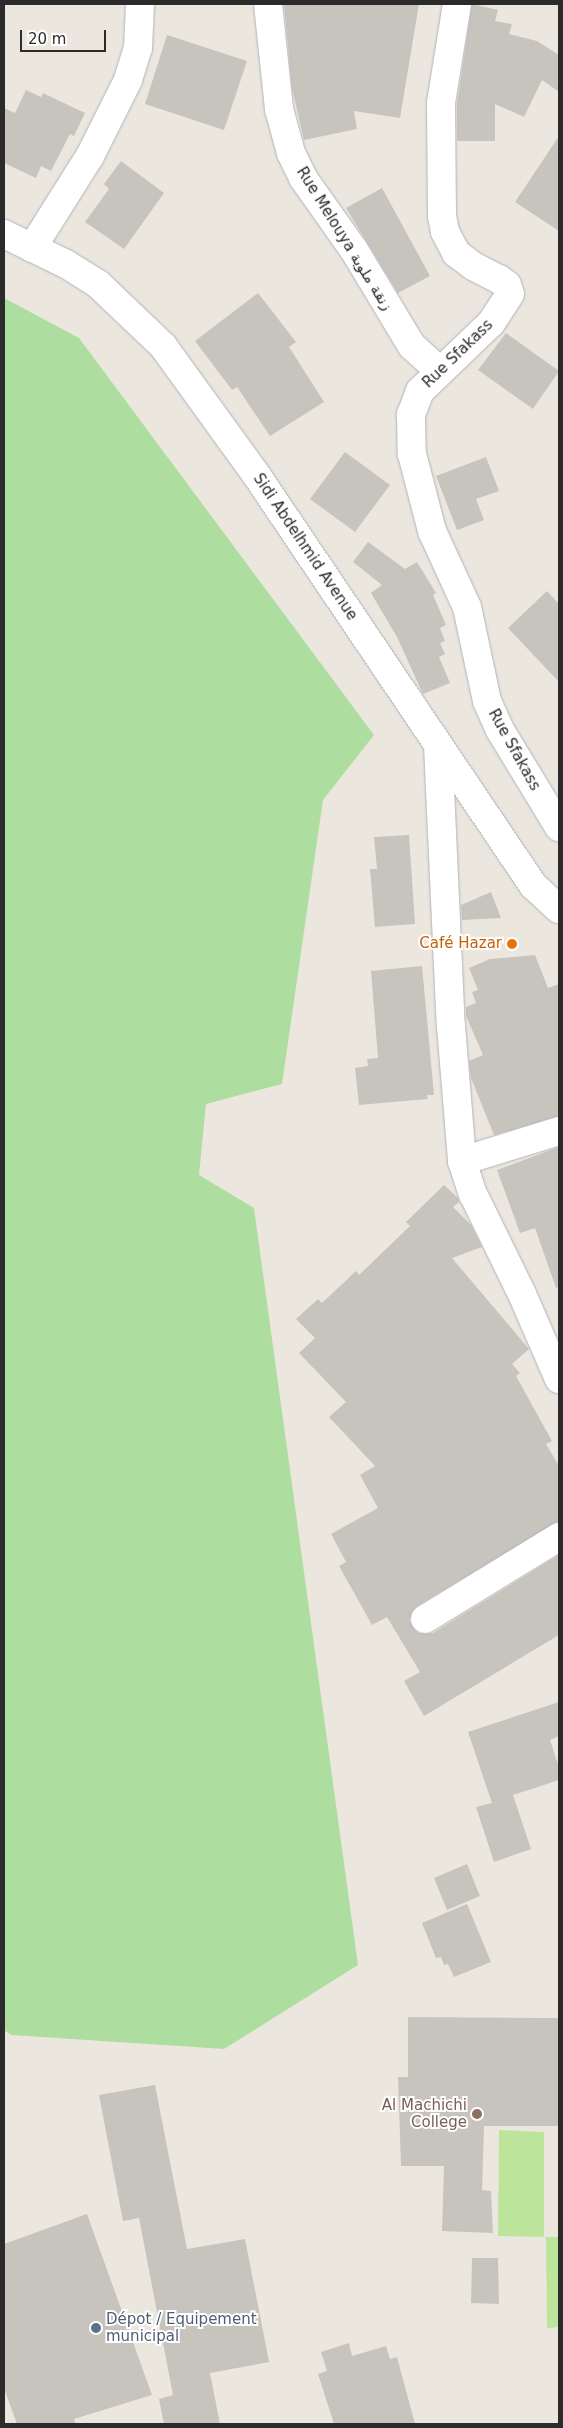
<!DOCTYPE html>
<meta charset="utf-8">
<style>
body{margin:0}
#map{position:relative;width:563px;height:2428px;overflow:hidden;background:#ece7de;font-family:"DejaVu Sans",Vazirmatn,sans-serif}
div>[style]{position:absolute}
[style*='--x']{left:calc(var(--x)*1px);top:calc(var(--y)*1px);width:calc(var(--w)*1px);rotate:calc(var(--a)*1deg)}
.green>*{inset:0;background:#adde9f}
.pitch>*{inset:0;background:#bde49b}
.building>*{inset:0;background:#c7c4bd}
.roads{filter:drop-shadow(0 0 1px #b1b3bd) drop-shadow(0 0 1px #b1b3bd)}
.street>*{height:28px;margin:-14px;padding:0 14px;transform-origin:14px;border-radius:14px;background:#fff}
.dots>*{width:14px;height:14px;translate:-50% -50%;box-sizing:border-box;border:2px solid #fff;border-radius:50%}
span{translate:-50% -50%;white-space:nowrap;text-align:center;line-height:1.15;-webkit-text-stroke:4px #fff;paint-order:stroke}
.street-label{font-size:15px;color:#2b2b2b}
.food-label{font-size:15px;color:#c56008}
.right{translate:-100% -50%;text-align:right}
.education-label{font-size:15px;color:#785e54}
.service-label{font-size:15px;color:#4e5e75}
.left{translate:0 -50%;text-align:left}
.frame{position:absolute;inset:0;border:5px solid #2b2b2b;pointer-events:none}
.scale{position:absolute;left:20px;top:30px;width:86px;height:22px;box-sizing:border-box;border:2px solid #2b2b2b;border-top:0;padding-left:6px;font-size:15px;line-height:18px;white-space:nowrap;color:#2b2b2b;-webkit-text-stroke:4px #fff;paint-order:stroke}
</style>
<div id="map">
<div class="green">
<div style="clip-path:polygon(4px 298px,79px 338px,374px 735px,323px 800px,282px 1084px,206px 1104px,199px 1175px,254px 1208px,358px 1965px,224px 2049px,11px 2035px,4px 2030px)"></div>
</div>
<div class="pitch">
<div style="clip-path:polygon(499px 2130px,544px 2132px,544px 2237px,498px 2236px)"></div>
<div style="clip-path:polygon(546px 2237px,559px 2237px,559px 2327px,547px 2328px)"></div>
</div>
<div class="building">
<div style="clip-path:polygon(284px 4px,419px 4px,400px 118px,354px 111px,357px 129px,304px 140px,292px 88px)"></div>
<div style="clip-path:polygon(472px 4px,498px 10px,495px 21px,512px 24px,509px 34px,537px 41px,559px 55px,559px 92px,542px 80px,524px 117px,495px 104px,495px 141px,457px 141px,457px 104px)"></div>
<div style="clip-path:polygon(167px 35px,247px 61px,224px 130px,145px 104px)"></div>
<div style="clip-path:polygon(26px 90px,41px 97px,43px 93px,85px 113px,74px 136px,70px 134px,51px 171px,41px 166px,36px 178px,4px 163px,4px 108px,15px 113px)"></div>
<div style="clip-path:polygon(559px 136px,559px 231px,515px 202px)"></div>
<div style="clip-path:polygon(121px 161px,164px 193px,124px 249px,85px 222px,109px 189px,104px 184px)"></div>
<div style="clip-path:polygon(382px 188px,430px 276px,398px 293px,346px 208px)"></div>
<div style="clip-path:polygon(258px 293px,296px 342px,289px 347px,324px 402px,270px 436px,237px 387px,232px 390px,195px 341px)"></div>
<div style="clip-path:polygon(506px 333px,559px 371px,533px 409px,478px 370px)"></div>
<div style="clip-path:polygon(345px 452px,390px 485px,355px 532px,310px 499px)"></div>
<div style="clip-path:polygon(486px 457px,499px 491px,476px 499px,484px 520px,457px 530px,436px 476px)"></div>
<div style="clip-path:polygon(368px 542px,405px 569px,417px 562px,436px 593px,433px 595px,446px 625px,440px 628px,445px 641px,440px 643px,445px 654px,439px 657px,450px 683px,423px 694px,422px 692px,397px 637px,371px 593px,382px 585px,353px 562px)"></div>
<div style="clip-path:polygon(547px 591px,559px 604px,559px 682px,508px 628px)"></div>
<div style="clip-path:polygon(409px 835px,415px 924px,375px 927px,370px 869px,377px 869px,374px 837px)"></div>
<div style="clip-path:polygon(491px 892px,501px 918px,462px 920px,461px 905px)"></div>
<div style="clip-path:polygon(535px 955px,548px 988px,559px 984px,559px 1116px,494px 1135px,471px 1078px,469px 1061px,483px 1055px,466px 1016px,466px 1007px,476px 1003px,472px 992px,478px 990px,469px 968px,490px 959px)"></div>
<div style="clip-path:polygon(422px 966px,434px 1095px,427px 1095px,428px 1099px,359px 1105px,355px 1068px,368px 1066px,367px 1059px,378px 1058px,371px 971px)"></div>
<div style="clip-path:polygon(559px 1147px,559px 1287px,556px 1288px,535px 1228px,520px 1233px,497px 1170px)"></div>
<div style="clip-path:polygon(444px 1185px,458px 1198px,459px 1202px,453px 1207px,471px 1225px,482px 1247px,452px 1258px,529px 1349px,512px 1364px,520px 1373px,516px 1376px,552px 1441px,546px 1444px,559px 1466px,559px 1521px,417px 1606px,409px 1620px,418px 1633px,433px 1633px,559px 1555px,559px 1635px,424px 1716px,404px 1681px,420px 1672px,387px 1617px,372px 1625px,339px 1566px,346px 1562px,331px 1534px,378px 1508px,360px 1475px,375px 1466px,329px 1417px,346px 1402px,299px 1353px,315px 1338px,296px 1319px,318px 1299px,322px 1303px,356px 1271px,359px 1275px,410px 1226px,406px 1222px)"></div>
<div style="clip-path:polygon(559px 1702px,559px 1736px,550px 1740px,559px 1767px,559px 1780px,513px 1795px,531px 1849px,494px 1862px,476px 1807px,492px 1803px,468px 1732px)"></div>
<div style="clip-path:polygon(467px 1864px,480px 1896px,447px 1910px,434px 1878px)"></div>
<div style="clip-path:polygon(467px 1904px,491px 1962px,454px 1977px,448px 1964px,444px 1965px,441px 1957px,436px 1958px,422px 1923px)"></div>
<div style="clip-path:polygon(408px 2017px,559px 2018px,559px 2126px,484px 2126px,482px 2190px,491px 2191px,493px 2233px,442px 2231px,444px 2166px,401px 2166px,398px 2077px,408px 2077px)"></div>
<div style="clip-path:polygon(155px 2085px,187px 2249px,245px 2239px,265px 2341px,269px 2362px,210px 2373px,220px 2424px,164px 2424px,159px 2399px,173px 2395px,139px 2218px,123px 2221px,99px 2095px)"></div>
<div style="clip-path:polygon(87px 2214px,152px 2395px,74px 2419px,76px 2424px,17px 2424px,4px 2388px,4px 2244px)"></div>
<div style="clip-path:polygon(472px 2258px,498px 2258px,499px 2304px,471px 2303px)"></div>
<div style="clip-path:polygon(349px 2343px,352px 2356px,386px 2346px,390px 2359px,397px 2357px,415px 2424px,334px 2424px,318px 2374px,327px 2371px,321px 2352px)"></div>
</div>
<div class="roads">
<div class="street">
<div style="--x:268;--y:4;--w:106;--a:84"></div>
<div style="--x:279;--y:109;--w:46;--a:74.7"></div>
<div style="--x:291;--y:153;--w:28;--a:64"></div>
<div style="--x:303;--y:178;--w:88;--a:54.7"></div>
<div style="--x:354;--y:250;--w:112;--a:58.9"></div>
<div style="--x:412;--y:346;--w:36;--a:42"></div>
<div style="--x:457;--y:4;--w:100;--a:99.2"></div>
<div style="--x:441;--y:103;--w:113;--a:89.5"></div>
<div style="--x:442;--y:216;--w:16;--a:79"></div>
<div style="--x:445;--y:232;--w:24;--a:62"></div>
<div style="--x:456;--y:253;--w:21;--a:37"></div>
<div style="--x:473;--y:266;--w:29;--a:27"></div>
<div style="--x:499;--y:279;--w:10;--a:37"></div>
<div style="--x:507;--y:285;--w:9;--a:72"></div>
<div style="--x:510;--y:294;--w:35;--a:123"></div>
<div style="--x:491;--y:323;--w:98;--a:136.2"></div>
<div style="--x:420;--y:391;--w:26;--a:111"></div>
<div style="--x:411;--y:415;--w:39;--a:89"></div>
<div style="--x:412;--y:454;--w:80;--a:75.4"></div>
<div style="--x:432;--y:531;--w:84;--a:65.3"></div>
<div style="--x:467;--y:607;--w:96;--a:78"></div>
<div style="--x:487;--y:701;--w:32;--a:66"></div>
<div style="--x:500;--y:730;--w:114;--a:58.7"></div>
<div style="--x:4;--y:234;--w:69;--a:25.8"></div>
<div style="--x:66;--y:264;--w:38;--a:32"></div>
<div style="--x:98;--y:284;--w:90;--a:43.6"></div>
<div style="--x:163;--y:346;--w:157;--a:54.1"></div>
<div style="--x:255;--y:473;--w:498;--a:56"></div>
<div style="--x:534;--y:886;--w:34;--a:43"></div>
<div style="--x:32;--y:248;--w:109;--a:-57.8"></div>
<div style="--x:90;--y:156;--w:85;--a:-63.4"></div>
<div style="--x:128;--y:80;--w:34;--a:-73"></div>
<div style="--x:138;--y:48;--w:44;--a:-87.4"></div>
<div style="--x:438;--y:745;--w:281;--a:87.4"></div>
<div style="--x:451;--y:1026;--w:135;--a:85.3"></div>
<div style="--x:462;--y:1161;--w:35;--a:72"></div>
<div style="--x:473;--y:1194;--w:111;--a:63.9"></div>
<div style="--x:522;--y:1294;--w:93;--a:66.5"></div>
<div style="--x:462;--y:1161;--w:102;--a:-17.2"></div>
<div style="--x:425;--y:1619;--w:157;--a:-31.5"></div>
</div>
</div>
<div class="dots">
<div style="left:512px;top:944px;background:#e8710a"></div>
<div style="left:477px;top:2114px;background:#8d6e63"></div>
<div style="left:96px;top:2328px;background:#5c6f8a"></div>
</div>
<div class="street-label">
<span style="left:344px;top:239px;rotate:58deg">Rue Melouya زنقة ملوية</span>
<span style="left:458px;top:354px;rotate:-44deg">Rue Sfakass</span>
<span style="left:305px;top:547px;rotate:56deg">Sidi Abdelhmid Avenue</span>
<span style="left:514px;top:750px;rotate:61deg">Rue Sfakass</span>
</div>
<div class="food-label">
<span class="right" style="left:502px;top:944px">Café Hazar</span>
</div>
<div class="education-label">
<span class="right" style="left:467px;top:2114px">Al Machichi<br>College</span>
</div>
<div class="service-label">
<span class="left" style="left:106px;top:2328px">Dépot / Equipement<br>municipal</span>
</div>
<div class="frame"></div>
<div class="scale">20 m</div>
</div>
